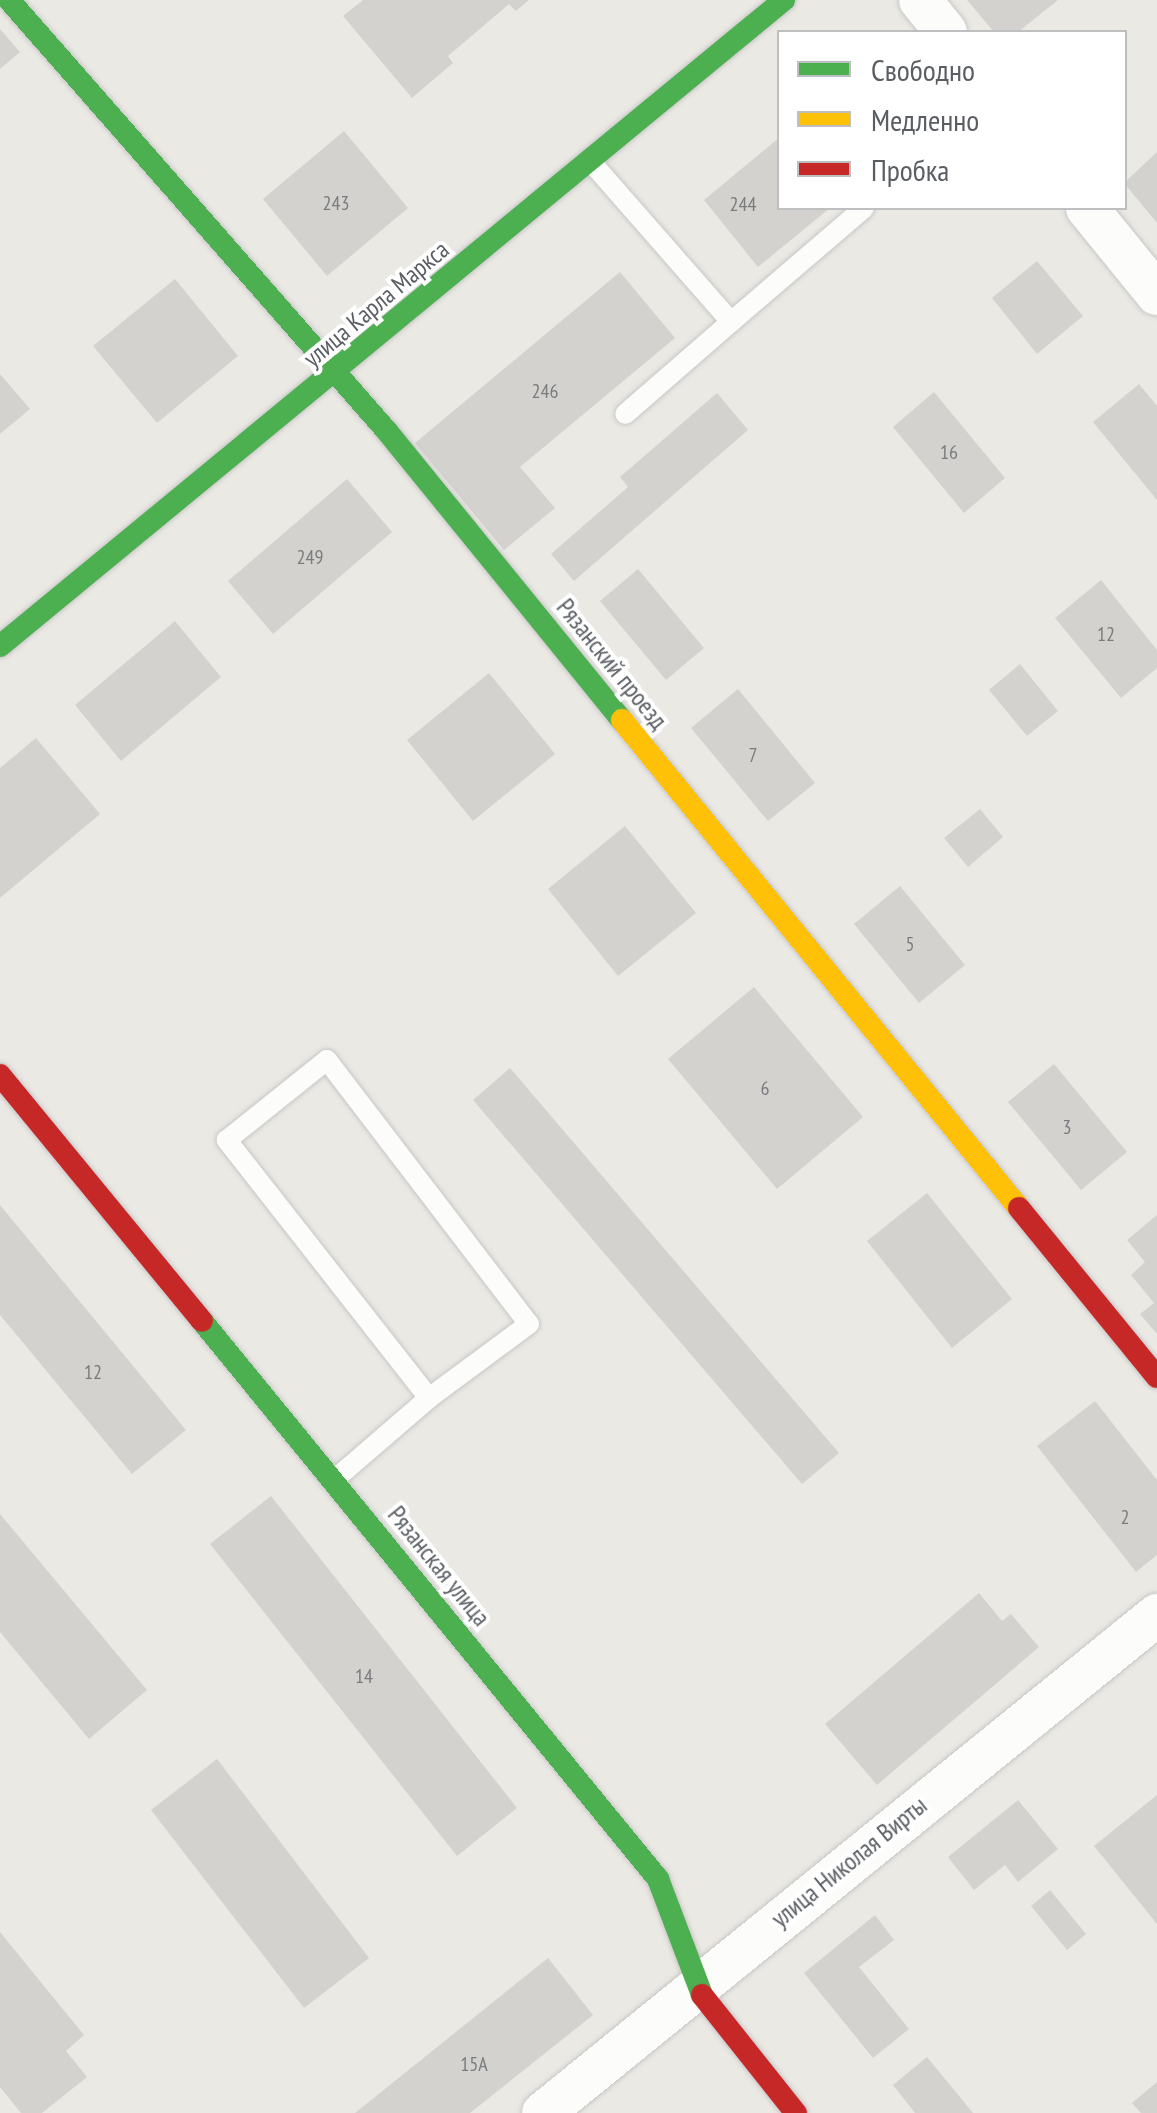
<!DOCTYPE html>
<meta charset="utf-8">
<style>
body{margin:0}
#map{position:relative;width:1157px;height:2113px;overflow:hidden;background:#ebe9e4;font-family:"PT Sans Narrow",sans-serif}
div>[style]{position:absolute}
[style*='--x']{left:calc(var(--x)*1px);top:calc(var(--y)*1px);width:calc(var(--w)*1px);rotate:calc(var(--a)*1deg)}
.building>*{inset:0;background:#d4d2cf}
.roads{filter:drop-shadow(0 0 2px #c7c7c7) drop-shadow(0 0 2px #c7c7c7)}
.lane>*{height:20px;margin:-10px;padding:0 10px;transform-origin:10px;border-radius:10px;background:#fcfcfb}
.street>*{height:42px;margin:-21px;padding:0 21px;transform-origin:21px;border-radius:21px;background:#fcfcfb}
.fast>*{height:22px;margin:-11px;padding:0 11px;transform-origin:11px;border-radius:11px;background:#4caf50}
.slow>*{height:22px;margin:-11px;padding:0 11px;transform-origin:11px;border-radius:11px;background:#ffc107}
.jam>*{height:22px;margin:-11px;padding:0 11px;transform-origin:11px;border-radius:11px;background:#c62828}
span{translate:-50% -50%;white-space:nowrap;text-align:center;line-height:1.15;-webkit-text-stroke:8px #fff;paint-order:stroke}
.number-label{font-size:20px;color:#797c7e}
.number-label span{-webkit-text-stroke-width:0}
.street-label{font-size:25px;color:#5a5e63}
.legend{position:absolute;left:777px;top:30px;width:350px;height:180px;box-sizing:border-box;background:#fff;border:2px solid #bdbfc1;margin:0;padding:12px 18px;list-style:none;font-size:30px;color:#5a5e63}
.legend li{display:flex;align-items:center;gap:20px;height:50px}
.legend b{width:50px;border:2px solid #bdbfc1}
</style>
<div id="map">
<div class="building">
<div style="clip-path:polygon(363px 0,529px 0,516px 11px,509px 4px,448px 56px,453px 63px,412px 98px,343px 16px)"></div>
<div style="clip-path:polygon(967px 0,1058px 0,1018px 32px,994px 32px)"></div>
<div style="clip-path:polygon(0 29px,20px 52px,0 69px)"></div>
<div style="clip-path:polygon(344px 131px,408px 208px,327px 276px,263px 199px)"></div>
<div style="clip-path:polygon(780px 137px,780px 208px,830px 208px,758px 267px,704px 200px)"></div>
<div style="clip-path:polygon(1157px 152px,1157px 223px,1124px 183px)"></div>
<div style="clip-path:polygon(1037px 261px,1083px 316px,1037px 354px,992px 298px)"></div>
<div style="clip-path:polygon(620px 272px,675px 338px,520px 467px,555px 508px,504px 550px,415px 443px)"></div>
<div style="clip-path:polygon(175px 279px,238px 356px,157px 423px,93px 346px)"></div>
<div style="clip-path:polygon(0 374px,30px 409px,0 434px)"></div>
<div style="clip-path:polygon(1139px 384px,1157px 406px,1157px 500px,1093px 422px)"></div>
<div style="clip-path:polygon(934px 392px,1005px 478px,964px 513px,893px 427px)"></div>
<div style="clip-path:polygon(717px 393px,748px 430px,574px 581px,551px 554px,628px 487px,620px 477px)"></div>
<div style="clip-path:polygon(347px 479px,392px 532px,273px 634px,228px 581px)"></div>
<div style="clip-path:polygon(638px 569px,704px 648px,666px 680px,600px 601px)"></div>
<div style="clip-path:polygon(1101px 580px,1157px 650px,1157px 668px,1121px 698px,1055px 618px)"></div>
<div style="clip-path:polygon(175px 621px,221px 677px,121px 761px,75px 705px)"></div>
<div style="clip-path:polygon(1020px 664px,1058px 711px,1027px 736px,989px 690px)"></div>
<div style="clip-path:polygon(489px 673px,555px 754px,473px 821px,407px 740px)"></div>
<div style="clip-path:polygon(738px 689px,815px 783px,768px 821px,691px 728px)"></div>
<div style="clip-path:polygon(36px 738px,100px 814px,0 898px,0 768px)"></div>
<div style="clip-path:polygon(980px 809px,1003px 837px,968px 867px,944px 838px)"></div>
<div style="clip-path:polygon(625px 826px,696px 913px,618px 976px,548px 889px)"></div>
<div style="clip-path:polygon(900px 886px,965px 965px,919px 1003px,854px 924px)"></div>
<div style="clip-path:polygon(754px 987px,863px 1117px,777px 1189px,668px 1059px)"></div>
<div style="clip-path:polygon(1054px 1064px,1127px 1152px,1081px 1190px,1008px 1102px)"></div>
<div style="clip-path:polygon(510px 1068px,839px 1453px,802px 1484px,473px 1100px)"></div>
<div style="clip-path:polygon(927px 1193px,1012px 1299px,952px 1348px,867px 1241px)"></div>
<div style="clip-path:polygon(0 1205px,186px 1430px,132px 1474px,0 1315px)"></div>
<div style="clip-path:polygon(1157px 1215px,1157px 1334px,1140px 1314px,1154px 1303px,1131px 1275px,1145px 1262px,1127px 1240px)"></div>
<div style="clip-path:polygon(1095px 1401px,1157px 1480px,1157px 1555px,1136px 1572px,1037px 1446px)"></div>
<div style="clip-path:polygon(271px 1496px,517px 1808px,457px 1856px,210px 1544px)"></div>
<div style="clip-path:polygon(0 1514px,147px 1690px,89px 1739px,0 1632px)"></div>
<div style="clip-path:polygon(979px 1593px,1002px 1621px,1011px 1614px,1039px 1647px,877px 1785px,825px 1724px)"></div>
<div style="clip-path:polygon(217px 1759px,369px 1958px,304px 2008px,151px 1810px)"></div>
<div style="clip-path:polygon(1157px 1795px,1157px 1924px,1094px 1846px)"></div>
<div style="clip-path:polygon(1018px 1800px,1058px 1849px,1018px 1882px,1005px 1865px,974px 1890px,948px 1857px)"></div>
<div style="clip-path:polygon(1050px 1890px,1086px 1934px,1067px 1950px,1031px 1906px)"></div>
<div style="clip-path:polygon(875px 1915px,894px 1940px,859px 1967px,909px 2029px,873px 2058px,804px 1973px)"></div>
<div style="clip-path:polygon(0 1932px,84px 2035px,66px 2051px,87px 2077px,42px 2113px,21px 2113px,0 2087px)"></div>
<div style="clip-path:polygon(548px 1958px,593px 2015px,470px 2113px,355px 2113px)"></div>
<div style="clip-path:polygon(927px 2057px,973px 2113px,915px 2113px,893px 2085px)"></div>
<div style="clip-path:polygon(1157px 2082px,1157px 2113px,1141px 2113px,1132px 2103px)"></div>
</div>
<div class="roads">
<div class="lane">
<div style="--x:592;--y:163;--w:211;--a:48.8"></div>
<div style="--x:731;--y:322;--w:140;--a:139"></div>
<div style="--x:731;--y:322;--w:175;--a:-40.6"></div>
<div style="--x:334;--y:1480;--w:125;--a:-40.8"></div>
<div style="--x:429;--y:1398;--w:328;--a:-128.1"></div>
<div style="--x:227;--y:1140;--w:128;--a:-38.7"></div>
<div style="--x:327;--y:1060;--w:332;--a:52.6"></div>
<div style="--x:529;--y:1324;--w:124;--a:143.5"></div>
</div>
<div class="street">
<div style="--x:920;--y:0;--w:41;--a:50.9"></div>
<div style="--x:1087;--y:208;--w:111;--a:50.9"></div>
<div style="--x:543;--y:2113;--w:791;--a:-39.04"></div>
</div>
<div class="fast">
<div style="--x:9;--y:0;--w:572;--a:48.76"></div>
<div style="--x:386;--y:430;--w:374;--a:50.9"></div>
<div style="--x:0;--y:646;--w:1016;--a:-39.49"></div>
<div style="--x:202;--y:1321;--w:721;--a:50.74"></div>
<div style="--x:658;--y:1879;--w:124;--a:69.2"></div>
</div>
<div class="slow">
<div style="--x:622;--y:720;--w:629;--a:50.87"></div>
</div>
<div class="jam">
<div style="--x:0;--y:1075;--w:318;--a:50.6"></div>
<div style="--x:1019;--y:1208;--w:218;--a:50.8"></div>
<div style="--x:702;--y:1995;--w:151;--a:51.5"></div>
</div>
</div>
<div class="number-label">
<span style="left:336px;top:203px">243</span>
<span style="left:743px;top:204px">244</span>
<span style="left:545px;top:391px">246</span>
<span style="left:949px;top:452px">16</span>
<span style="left:310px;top:557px">249</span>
<span style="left:1106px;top:634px">12</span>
<span style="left:753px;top:755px">7</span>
<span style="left:910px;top:944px">5</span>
<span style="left:765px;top:1088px">6</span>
<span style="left:1067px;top:1127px">3</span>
<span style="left:93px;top:1372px">12</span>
<span style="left:1125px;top:1517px">2</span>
<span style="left:364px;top:1676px">14</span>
<span style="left:474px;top:2064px">15А</span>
</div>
<div class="street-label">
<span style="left:376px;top:304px;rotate:-40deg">улица Карла Маркса</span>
<span style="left:612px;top:664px;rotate:51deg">Рязанский проезд</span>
<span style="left:439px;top:1566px;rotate:51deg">Рязанская улица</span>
<span style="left:849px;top:1862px;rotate:-39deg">улица Николая Вирты</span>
</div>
<ul class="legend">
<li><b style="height:12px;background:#4caf50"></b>Свободно</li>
<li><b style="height:12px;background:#ffc107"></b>Медленно</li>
<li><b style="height:12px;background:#c62828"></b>Пробка</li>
</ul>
</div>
